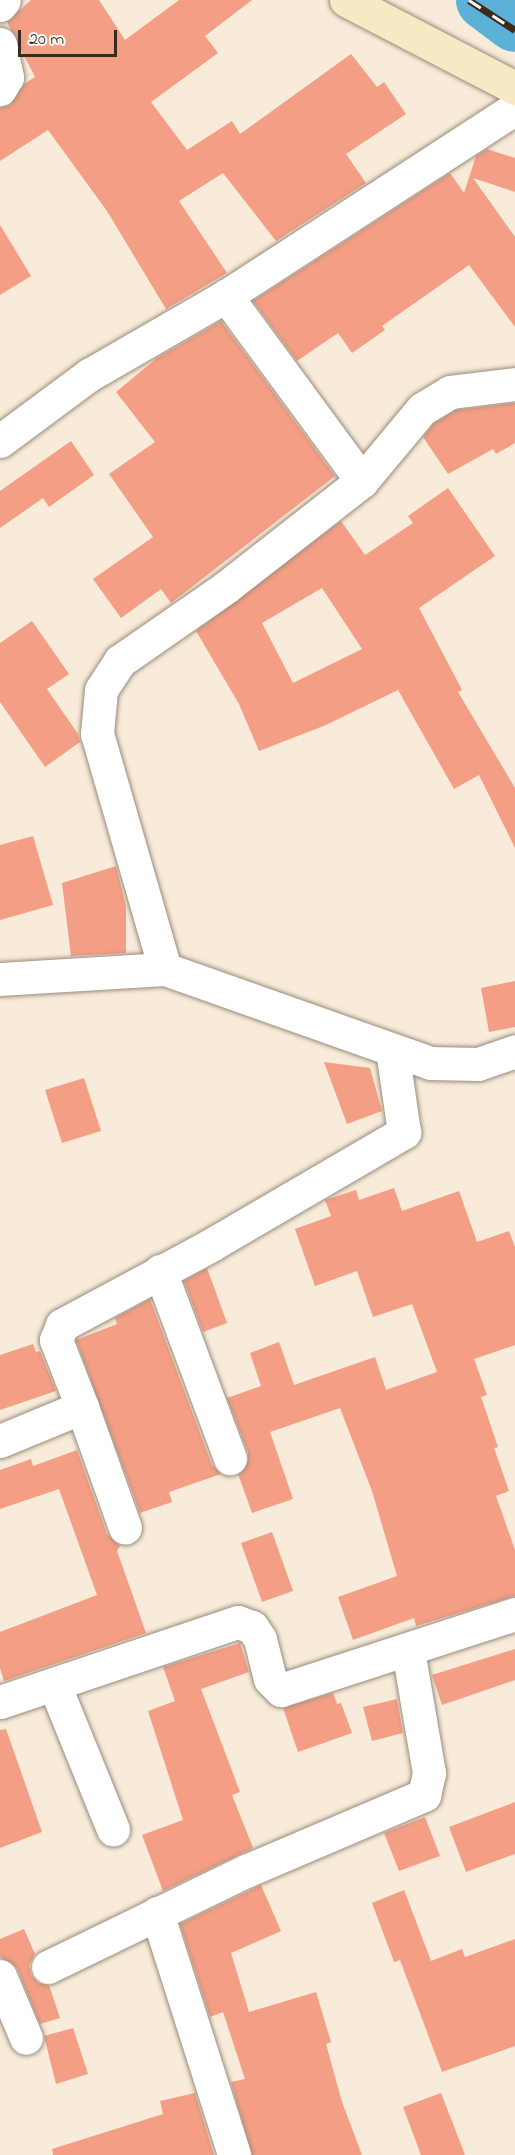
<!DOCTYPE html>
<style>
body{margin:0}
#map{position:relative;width:515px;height:2155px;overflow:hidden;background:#f8ebd9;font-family:"Indie Flower",sans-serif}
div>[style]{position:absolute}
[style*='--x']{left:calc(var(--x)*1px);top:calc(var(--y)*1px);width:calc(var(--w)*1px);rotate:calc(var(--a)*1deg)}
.river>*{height:60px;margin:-30px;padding:0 30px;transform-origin:30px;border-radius:30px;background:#5bb1d7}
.building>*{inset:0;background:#f49e85}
.roads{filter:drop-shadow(0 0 2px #9a8a7c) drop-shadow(0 0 2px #9a8a7c)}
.street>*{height:33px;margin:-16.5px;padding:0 16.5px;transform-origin:16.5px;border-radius:16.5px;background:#fff}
.secondary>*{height:33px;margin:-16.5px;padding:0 16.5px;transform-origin:16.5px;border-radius:16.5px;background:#f6e9c3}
.rail>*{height:7px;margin-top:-3.5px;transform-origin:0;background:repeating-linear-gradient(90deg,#fdfcf7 0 14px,#3b2a1e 0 28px);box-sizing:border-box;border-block:2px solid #3b2a1e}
span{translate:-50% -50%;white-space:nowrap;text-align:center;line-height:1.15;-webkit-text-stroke:4.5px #fdfcf7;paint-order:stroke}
.scale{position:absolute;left:18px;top:30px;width:99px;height:27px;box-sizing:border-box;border:3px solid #3b2a1e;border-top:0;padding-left:8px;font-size:18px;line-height:21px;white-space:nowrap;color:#3b2a1e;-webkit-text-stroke:4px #fdfcf7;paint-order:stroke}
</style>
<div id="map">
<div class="river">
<div style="--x:486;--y:0;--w:36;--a:37"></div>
</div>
<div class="building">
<div style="clip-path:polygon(31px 0,99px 0,125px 40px,179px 0,252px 0,205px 36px,218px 53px,151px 102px,187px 150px,232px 121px,240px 134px,351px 54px,377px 87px,384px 82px,406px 114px,346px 154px,366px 183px,276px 241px,223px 173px,179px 201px,227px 273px,166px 309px,107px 211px,48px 130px,0 161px,0 108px,10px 105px,24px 84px,35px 77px,7px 22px)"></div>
<div style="clip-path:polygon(487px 149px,515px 158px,515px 192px,473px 178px,515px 237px,515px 327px,469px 265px,382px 326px,385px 330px,352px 353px,338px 333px,297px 361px,253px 301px,450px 173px,464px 193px,476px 156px)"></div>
<div style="clip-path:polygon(0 225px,31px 276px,0 295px)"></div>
<div style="clip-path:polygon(221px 321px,335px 476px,171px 603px,161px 589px,121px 618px,93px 579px,153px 537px,109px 474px,155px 442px,116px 392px,157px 358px)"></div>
<div style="clip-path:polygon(515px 403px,515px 443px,496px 454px,493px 449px,448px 474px,423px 437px,434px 423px,456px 410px)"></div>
<div style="clip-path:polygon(71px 441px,94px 475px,49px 507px,43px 498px,0 528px,0 491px)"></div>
<div style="clip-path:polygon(evenodd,448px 488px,495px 556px,419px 608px,462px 690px,458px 692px,515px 788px,515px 848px,479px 775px,454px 789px,398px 690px,326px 725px,259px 751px,239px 704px,196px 631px,341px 521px,365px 555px,413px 523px,408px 516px,448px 488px,322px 588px,362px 649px,293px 683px,262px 623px,322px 588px)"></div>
<div style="clip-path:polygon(32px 621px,69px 674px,47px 689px,78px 734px,80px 742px,45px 767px,0 702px,0 643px)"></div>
<div style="clip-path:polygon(33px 836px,53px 905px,0 920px,0 845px)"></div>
<div style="clip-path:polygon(116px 866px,126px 906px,126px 953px,71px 956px,62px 883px)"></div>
<div style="clip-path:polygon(515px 981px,515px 1027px,489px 1032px,481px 988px)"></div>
<div style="clip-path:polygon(324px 1062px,370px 1068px,382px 1111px,347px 1124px)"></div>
<div style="clip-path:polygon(84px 1078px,101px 1131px,62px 1143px,45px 1090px)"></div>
<div style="clip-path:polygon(394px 1188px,402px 1211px,459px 1191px,477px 1242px,509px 1231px,515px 1247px,515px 1345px,474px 1359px,487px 1395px,481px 1397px,498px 1447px,494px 1448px,509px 1491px,496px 1496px,515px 1550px,515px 1596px,416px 1626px,414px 1618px,353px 1640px,338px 1597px,397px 1576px,372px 1491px,340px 1408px,270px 1432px,293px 1499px,252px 1513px,238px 1474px,248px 1462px,248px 1452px,227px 1398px,261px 1386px,250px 1353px,279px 1342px,294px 1385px,375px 1357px,386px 1390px,437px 1372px,412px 1304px,373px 1317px,357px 1271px,315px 1286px,295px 1229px,331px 1216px,325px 1200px,356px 1190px,359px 1200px)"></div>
<div style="clip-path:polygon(207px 1268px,227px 1323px,203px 1332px,184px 1281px)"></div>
<div style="clip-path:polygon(150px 1299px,212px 1465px,221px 1474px,169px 1492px,172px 1502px,140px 1513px,76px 1340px,117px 1324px,115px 1318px)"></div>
<div style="clip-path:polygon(33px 1344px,36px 1352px,40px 1351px,56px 1391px,0 1410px,0 1355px)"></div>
<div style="clip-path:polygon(77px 1450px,107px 1534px,120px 1546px,117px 1551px,146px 1633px,4px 1681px,0 1668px,0 1632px,97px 1595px,59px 1489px,0 1509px,0 1470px,31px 1459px,33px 1466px)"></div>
<div style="clip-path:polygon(272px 1532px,293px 1591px,262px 1602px,241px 1543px)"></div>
<div style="clip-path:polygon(240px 1643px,249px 1672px,201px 1689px,240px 1792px,232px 1795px,253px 1848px,163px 1891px,142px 1835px,183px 1820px,148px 1711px,175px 1701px,163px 1667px)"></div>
<div style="clip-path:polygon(515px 1649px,515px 1680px,442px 1705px,432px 1675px)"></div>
<div style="clip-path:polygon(333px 1693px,337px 1704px,341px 1703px,352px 1733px,298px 1752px,283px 1708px)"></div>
<div style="clip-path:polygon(397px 1699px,403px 1733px,372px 1741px,363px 1707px)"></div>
<div style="clip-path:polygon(6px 1729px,42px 1832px,0 1848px,0 1730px)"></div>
<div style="clip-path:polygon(515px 1802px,515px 1854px,466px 1872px,449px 1827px)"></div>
<div style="clip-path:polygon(425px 1817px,440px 1856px,399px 1871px,384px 1833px)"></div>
<div style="clip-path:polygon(261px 1885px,281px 1931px,231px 1953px,249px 2012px,316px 1992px,331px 2042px,326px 2044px,342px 2102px,362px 2155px,252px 2155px,231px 2082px,245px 2079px,223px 2012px,210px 2017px,180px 1924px)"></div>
<div style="clip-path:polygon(404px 1890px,431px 1961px,462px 1949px,465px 1957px,515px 1939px,515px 2046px,442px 2072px,400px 1960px,394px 1962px,372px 1903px)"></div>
<div style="clip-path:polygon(24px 1929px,35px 1954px,29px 1965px,31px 1975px,38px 1983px,49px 1985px,60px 2018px,40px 2024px,17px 1968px,0 1957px,0 1939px)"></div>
<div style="clip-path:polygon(73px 2028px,88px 2074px,56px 2084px,44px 2036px)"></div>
<div style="clip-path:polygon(195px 2093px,214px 2155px,53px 2155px,52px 2149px,163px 2114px,160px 2101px)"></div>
<div style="clip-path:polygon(441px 2093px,465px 2155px,421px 2155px,403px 2107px)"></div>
</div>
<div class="roads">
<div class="street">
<div style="--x:0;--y:5;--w:6;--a:-51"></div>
<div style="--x:0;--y:44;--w:34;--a:78"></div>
<div style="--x:7;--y:77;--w:14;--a:120"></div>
<div style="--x:0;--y:441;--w:111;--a:-36.6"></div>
<div style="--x:89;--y:375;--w:158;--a:-30"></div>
<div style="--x:226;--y:296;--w:345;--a:-33"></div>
<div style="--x:362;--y:481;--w:94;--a:-50.2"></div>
<div style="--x:422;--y:409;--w:33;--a:-31"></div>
<div style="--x:450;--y:392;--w:65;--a:-7"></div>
<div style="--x:165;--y:969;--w:245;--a:-106.1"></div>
<div style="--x:97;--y:734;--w:44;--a:-84.8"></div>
<div style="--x:101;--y:690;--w:35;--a:-57"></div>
<div style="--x:120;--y:661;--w:128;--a:-34.8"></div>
<div style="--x:225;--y:588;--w:174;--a:-38"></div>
<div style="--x:362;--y:481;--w:230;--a:-126.3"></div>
<div style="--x:0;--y:979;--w:165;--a:-3.5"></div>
<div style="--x:165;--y:969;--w:281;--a:19.5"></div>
<div style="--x:430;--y:1063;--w:48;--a:1.2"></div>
<div style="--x:478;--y:1064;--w:39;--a:-19"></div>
<div style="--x:160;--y:1271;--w:200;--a:69.5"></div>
<div style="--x:82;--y:1407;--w:128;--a:70.4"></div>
<div style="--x:0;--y:1441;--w:89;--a:-22.5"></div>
<div style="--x:82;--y:1407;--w:72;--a:-111.2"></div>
<div style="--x:56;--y:1340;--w:16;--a:-68"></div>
<div style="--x:62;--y:1325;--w:169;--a:-28.2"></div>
<div style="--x:211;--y:1245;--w:224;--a:-30.3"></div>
<div style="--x:404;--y:1132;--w:83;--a:-98.3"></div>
<div style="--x:54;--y:1684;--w:157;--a:67.9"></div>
<div style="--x:0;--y:1702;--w:251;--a:-18.6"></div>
<div style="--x:238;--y:1622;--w:15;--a:20"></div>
<div style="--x:252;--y:1627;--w:14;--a:56"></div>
<div style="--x:260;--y:1639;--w:41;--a:76"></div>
<div style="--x:270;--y:1679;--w:16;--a:45"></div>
<div style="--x:281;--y:1690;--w:246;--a:-18"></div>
<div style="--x:157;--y:1913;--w:254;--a:72.3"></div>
<div style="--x:48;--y:1967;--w:220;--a:-25.9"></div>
<div style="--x:246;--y:1871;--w:194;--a:-23.1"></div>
<div style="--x:424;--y:1795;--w:23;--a:-77"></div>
<div style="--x:429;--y:1773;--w:125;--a:-99.7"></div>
<div style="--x:0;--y:1976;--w:67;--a:67.2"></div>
</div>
<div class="secondary">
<div style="--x:346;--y:0;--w:191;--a:27.5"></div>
</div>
</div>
<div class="rail">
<div style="--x:469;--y:0;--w:55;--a:33.1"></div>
</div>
<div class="scale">20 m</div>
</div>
